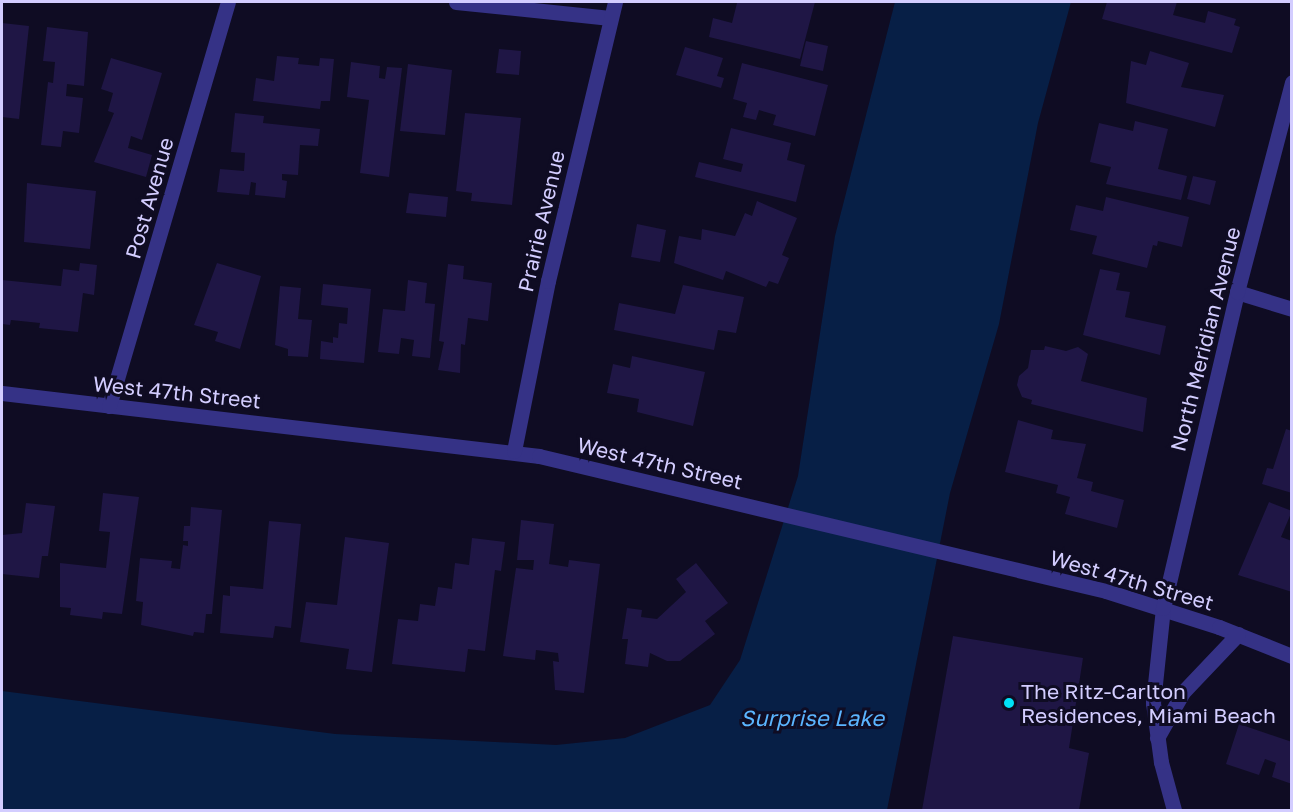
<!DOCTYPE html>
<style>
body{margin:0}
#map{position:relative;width:1293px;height:812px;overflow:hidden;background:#0f0c23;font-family:"Golos Text",sans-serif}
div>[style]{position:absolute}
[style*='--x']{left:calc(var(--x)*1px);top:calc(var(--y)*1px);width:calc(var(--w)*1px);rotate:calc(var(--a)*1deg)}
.water>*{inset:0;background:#071f46}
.building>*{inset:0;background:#1f1645}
.street>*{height:15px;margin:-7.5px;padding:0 7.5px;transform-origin:7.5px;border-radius:7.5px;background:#353286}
.dots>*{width:16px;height:16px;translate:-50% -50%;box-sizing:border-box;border:3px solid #0f0c23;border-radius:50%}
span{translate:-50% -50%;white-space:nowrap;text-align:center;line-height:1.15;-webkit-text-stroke:6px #0f0c23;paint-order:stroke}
.street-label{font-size:21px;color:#d3cdff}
.poi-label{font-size:21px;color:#d3cdff}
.left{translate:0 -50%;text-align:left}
.water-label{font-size:22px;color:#5bb5ff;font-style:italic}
.frame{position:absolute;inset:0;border:3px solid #d3cdff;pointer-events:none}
</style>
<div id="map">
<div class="water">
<div style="clip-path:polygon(895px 2px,1071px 2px,1038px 123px,999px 324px,950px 493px,887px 810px,2px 810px,2px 691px,335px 734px,556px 745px,625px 738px,710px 705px,740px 660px,798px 476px,835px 236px)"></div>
</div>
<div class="building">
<div style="clip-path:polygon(732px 2px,815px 2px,800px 59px,709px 37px,713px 18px,732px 23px,737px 3px)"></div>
<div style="clip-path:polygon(1107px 2px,1177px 2px,1173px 15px,1205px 23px,1208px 11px,1236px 19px,1234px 25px,1240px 27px,1232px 53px,1102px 19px)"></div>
<div style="clip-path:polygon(2px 23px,29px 26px,19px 119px,2px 117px)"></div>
<div style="clip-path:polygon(47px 27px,88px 32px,84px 86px,67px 84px,66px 96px,83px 98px,79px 133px,63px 131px,61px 147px,41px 145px,48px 82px,53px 83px,55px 62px,43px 61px)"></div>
<div style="clip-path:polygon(806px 41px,828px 46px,823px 71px,800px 66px)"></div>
<div style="clip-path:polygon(685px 47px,723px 58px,717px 76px,724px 78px,721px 88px,676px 75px)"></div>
<div style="clip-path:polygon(499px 49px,521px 51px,519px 75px,496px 73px)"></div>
<div style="clip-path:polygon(1150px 51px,1189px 63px,1181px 87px,1224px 95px,1215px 127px,1126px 103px,1131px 61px,1146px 65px)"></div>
<div style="clip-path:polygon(277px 56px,299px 58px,298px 64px,319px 66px,320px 58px,334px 59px,330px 101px,321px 101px,320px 109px,253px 101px,256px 78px,274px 81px)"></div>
<div style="clip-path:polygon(111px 58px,162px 73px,142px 140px,131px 136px,128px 148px,152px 155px,146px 177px,94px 162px,114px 113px,108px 111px,113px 93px,101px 89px)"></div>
<div style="clip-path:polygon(351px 62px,380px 66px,379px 78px,385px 79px,387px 67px,402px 68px,389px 177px,360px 173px,369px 100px,347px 97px)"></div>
<div style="clip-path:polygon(742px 63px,828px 85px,815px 136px,773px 125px,776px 115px,759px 110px,756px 120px,743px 117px,747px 103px,733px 99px)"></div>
<div style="clip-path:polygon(408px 64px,452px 70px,445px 135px,400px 131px)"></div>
<div style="clip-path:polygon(235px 113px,264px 116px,263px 123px,320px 129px,318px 146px,300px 145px,298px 175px,282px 174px,282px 180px,287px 181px,285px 198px,255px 195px,256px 183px,251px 182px,249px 195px,217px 192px,220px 169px,244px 171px,245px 153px,231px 152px)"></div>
<div style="clip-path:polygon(465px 113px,521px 118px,512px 205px,471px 201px,472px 193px,456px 191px)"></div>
<div style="clip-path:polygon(1135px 121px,1168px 129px,1158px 169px,1187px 176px,1181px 200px,1106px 184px,1111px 167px,1090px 162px,1099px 123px,1133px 131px)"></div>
<div style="clip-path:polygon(731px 128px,791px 143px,787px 160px,805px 165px,796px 202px,695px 177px,699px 162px,741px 172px,743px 164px,723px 159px)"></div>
<div style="clip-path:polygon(1193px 176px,1216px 181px,1210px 205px,1187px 199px)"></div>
<div style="clip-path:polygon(27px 183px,96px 191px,90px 249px,24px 242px)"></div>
<div style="clip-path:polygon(409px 193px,448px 197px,446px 217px,406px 213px)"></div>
<div style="clip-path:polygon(1106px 197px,1189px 217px,1182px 247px,1158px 241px,1157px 246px,1153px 245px,1147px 268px,1092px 254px,1097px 236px,1070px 230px,1076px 205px,1103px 211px)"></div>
<div style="clip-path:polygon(757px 201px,797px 218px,782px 255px,789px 258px,778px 284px,769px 281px,766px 287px,726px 271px,723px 280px,674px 263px,679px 236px,701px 240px,702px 229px,735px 236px,745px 213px,752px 216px)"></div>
<div style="clip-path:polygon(637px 224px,666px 230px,660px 262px,631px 257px)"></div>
<div style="clip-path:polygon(80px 263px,97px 265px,94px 295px,83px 293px,78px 332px,39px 328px,40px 323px,11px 320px,10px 325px,2px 324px,2px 280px,61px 286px,63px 269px,79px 271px)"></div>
<div style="clip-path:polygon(217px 263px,261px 276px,240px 349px,215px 341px,218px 332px,194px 325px)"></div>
<div style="clip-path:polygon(448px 264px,464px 266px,463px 279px,492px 283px,488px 321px,468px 318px,465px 345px,461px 344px,460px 373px,438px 370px,444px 342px,439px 341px)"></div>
<div style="clip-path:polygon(1100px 269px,1120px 273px,1116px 290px,1130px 292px,1125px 317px,1166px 326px,1160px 355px,1083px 335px)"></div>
<div style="clip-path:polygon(408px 280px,427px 283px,425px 303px,435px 304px,430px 358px,412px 356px,414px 340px,401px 338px,399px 354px,378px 352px,383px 309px,405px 311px)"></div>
<div style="clip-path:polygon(323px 284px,371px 289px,364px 363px,320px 359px,321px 341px,333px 343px,333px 337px,338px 338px,339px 323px,347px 324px,348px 308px,321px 305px)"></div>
<div style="clip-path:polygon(683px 285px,744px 297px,736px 333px,718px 330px,714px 350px,614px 330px,619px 303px,675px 314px)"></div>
<div style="clip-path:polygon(280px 286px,301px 288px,298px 319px,312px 320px,308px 357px,288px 356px,288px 349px,275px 345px)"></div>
<div style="clip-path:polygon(1045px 346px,1066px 351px,1078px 347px,1088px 354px,1081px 381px,1147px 398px,1143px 432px,1031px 404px,1032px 400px,1022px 397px,1017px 385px,1019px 376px,1028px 368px,1031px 350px,1044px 350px)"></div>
<div style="clip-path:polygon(632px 356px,705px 372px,693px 426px,637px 412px,639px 399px,607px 393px,613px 364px,630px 368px)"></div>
<div style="clip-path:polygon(1018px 420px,1053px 430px,1051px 439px,1086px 444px,1077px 478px,1093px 482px,1091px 491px,1124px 500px,1117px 528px,1065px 514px,1070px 497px,1056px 493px,1058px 485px,1005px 472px)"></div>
<div style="clip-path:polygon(1286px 429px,1292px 431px,1292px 493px,1262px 484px,1267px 468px,1273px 469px)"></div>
<div style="clip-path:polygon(103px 493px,139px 497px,122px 614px,103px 612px,102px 619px,70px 615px,71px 608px,60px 607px,60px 563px,106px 568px,110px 532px,99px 531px)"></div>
<div style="clip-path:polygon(1269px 502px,1292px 511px,1281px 537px,1292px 541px,1292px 592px,1238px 575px)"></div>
<div style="clip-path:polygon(26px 503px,55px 506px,48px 556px,42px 556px,39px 578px,2px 574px,2px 535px,22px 533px)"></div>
<div style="clip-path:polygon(191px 507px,222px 510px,212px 614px,206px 614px,204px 633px,194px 632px,193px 636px,141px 625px,143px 602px,136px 601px,140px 558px,172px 561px,171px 568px,180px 569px,183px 545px,188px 546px,188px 541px,183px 541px,184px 526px,190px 526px)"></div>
<div style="clip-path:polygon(521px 520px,554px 524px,549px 564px,568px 567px,569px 560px,600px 564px,584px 693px,555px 690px,553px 661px,559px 662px,558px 653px,536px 650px,535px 660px,503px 656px,516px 568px,533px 570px,534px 560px,517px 560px)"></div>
<div style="clip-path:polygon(269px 521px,301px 524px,291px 628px,275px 626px,273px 638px,220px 633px,223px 595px,230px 596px,230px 586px,263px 589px)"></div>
<div style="clip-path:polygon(345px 537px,389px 543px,372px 672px,346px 669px,349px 649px,300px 642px,306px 602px,337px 605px)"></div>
<div style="clip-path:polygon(472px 538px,505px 542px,501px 571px,495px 570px,485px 651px,468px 649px,465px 672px,392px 664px,398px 619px,418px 621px,420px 604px,435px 606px,438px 587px,452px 589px,455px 563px,469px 565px)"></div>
<div style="clip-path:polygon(696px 563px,728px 603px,705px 621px,715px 634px,680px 661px,667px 661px,650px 653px,648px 667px,625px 664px,628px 639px,622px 639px,627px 608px,642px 610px,641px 617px,657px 619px,686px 592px,676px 579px)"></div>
<div style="clip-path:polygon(953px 636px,1083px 658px,1069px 748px,1089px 753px,1079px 810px,922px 810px)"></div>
<div style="clip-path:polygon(1239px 724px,1292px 742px,1292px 784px,1272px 777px,1276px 763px,1265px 759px,1259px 775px,1226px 764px)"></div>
</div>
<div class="street">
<div style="--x:456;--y:2;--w:155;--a:5.9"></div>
<div style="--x:1237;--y:292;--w:58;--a:17.2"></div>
<div style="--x:2;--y:393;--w:541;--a:6.69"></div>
<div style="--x:539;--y:456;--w:583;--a:13.39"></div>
<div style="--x:1106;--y:591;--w:119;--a:17.7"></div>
<div style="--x:1219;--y:627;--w:79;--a:21.7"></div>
<div style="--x:109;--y:406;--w:421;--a:-73.6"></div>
<div style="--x:514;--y:451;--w:173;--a:-78.7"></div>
<div style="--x:548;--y:281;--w:287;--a:-76.5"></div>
<div style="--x:1157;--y:738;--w:53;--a:-60.5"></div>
<div style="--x:1183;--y:692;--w:80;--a:-46.5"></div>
<div style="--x:1174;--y:810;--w:50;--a:-105.2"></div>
<div style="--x:1161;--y:762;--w:60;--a:-97.7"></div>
<div style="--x:1153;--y:703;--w:96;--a:-84"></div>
<div style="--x:1163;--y:608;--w:325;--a:-76.8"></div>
<div style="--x:1237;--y:292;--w:217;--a:-75.3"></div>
</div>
<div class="dots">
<div style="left:1009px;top:703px;background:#00e2f8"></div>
</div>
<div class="street-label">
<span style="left:149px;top:198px;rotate:-74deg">Post Avenue</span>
<span style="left:541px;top:221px;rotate:-77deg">Prairie Avenue</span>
<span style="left:1205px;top:339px;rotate:-76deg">North Meridian Avenue</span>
<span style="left:177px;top:392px;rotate:6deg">West 47th Street</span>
<span style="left:660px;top:463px;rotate:13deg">West 47th Street</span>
<span style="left:1132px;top:580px;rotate:16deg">West 47th Street</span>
</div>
<div class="poi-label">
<span class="left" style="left:1021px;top:703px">The Ritz-Carlton<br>Residences, Miami Beach</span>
</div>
<div class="water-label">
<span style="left:812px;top:718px">Surprise Lake</span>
</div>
<div class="frame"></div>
</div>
